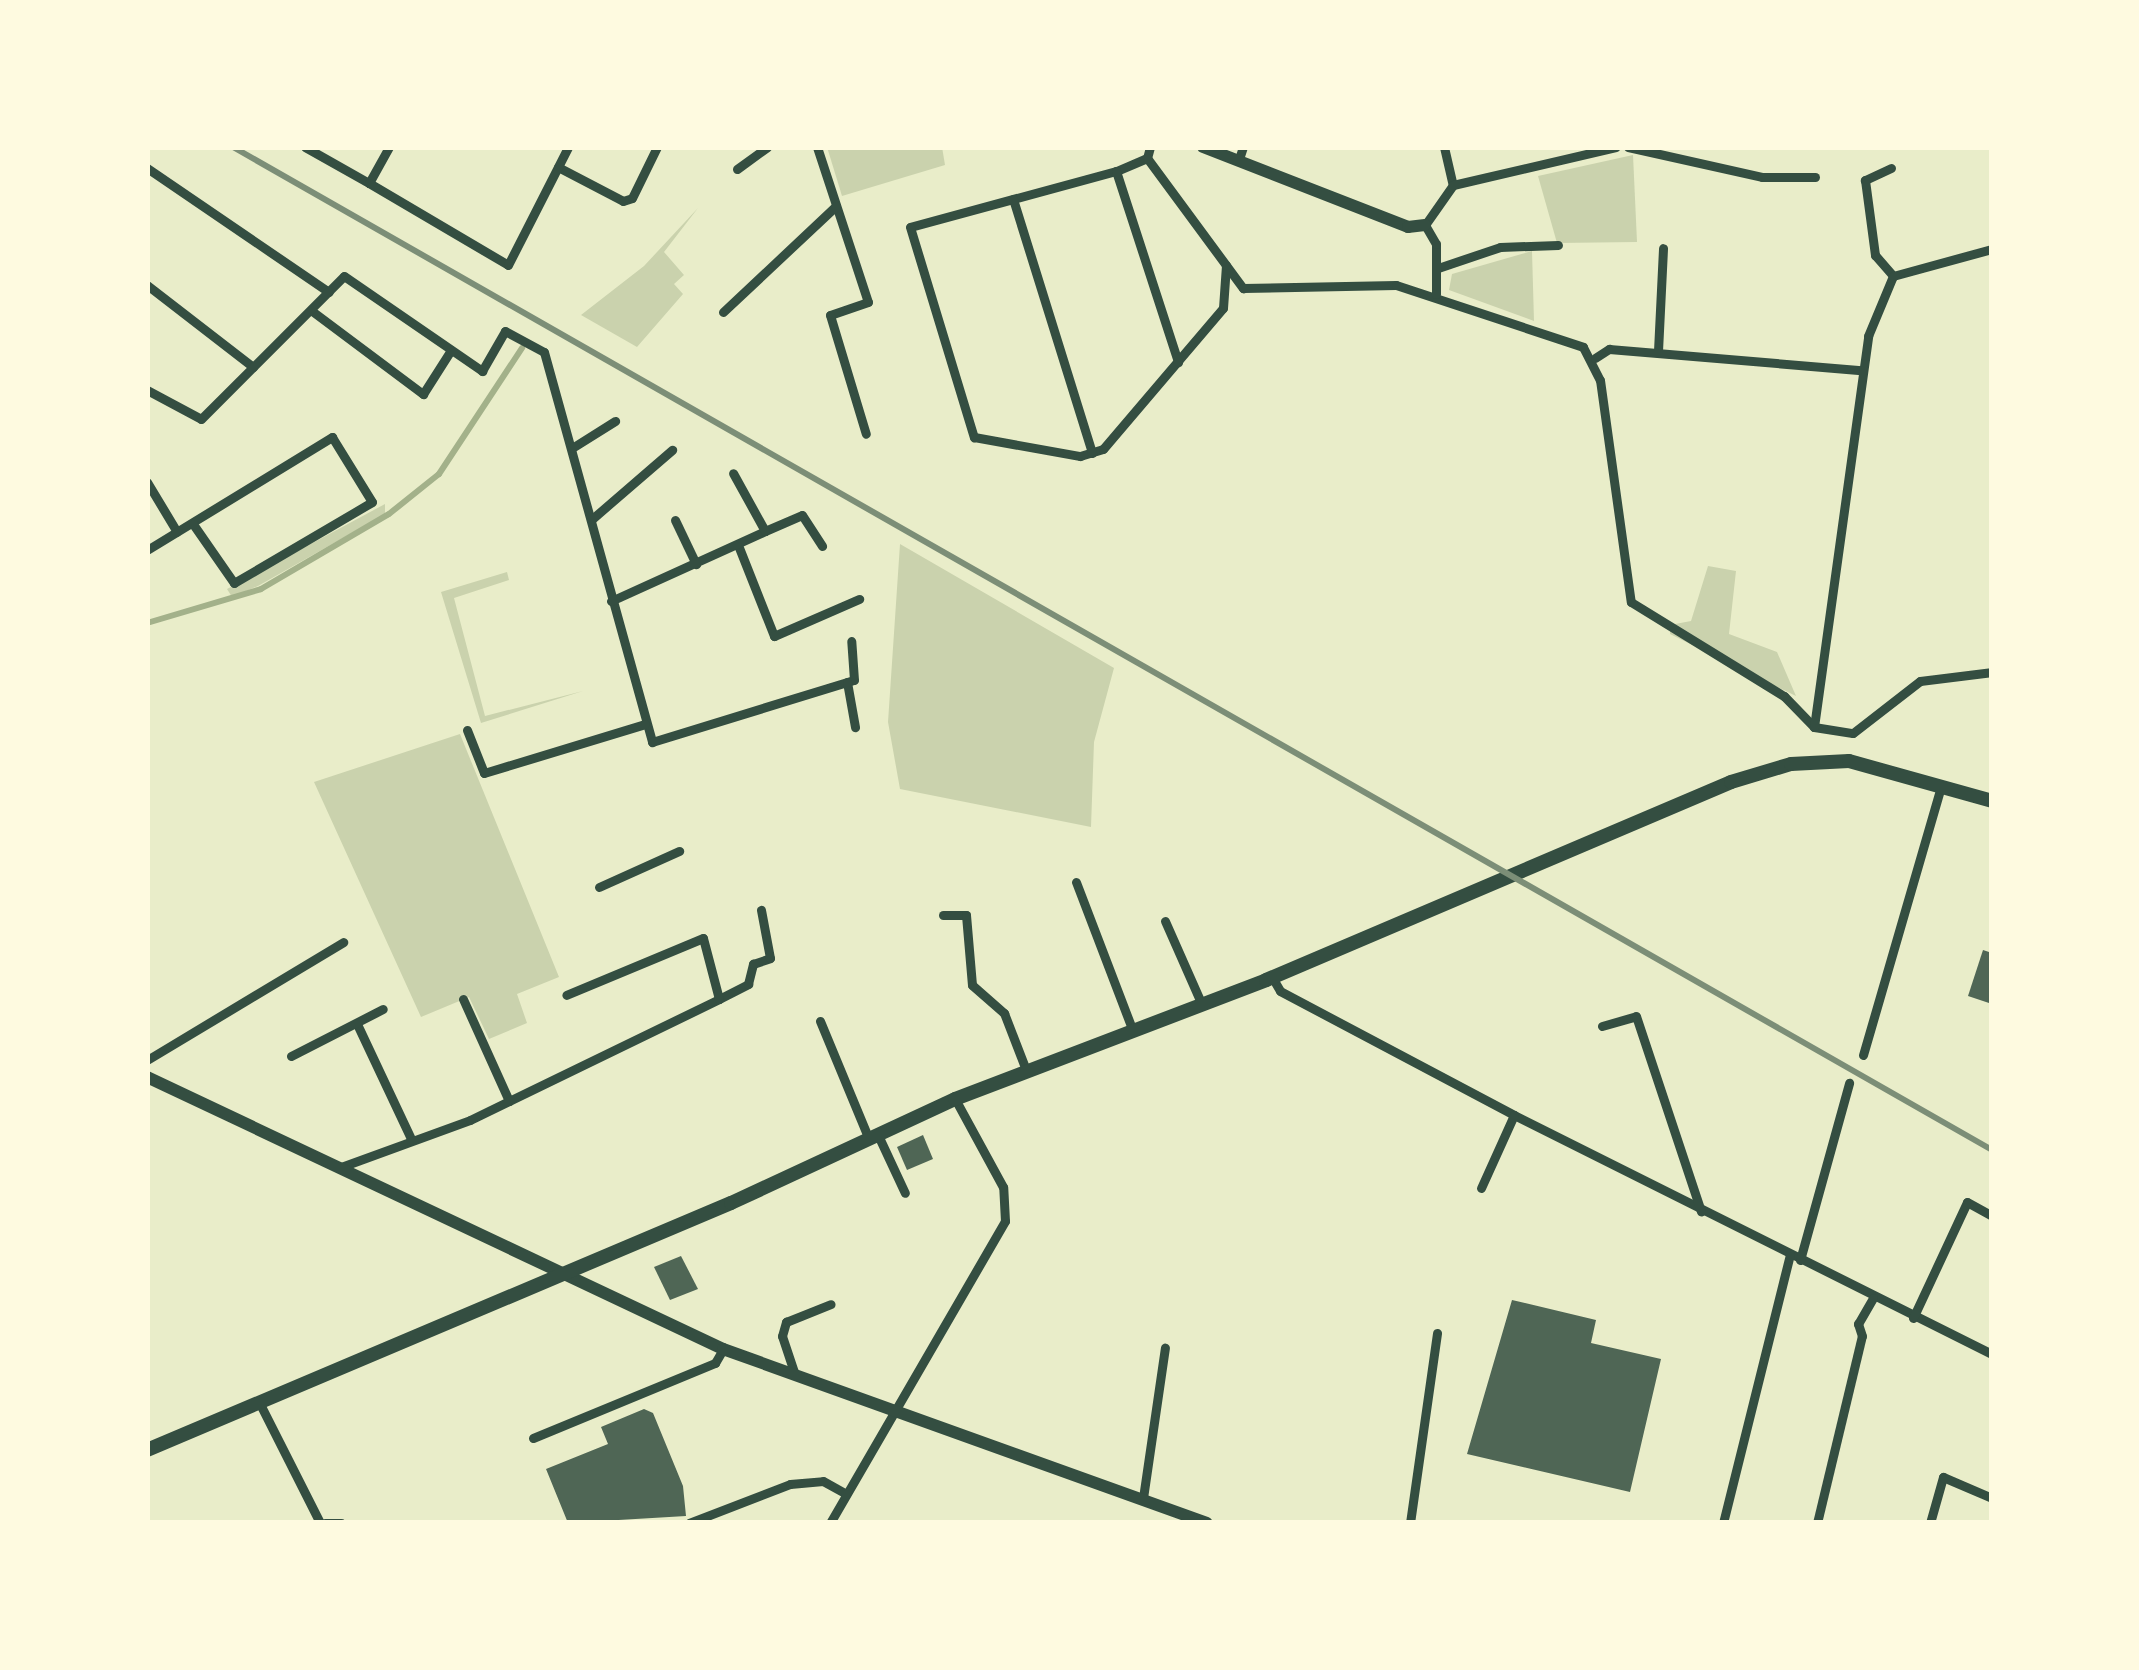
<!DOCTYPE html>
<style>
body{margin:0}
#map{position:relative;width:2139px;height:1670px;overflow:hidden;background:#e9edc9;font-family:Bitter,serif}
div>[style]{position:absolute}
[style*='--x']{left:calc(var(--x)*1px);top:calc(var(--y)*1px);width:calc(var(--w)*1px);rotate:calc(var(--a)*1deg)}
.green>*{inset:0;background:#cad2ad}
.stream>*{height:6px;margin:-3px;padding:0 3px;transform-origin:3px;border-radius:3px;background:#a3b18a}
.building>*{inset:0;background:#4f6655}
.minor>*{height:9px;margin:-4.5px;padding:0 4.5px;transform-origin:4.5px;border-radius:4.5px;background:#344e41}
.tertiary>*{height:12px;margin:-6px;padding:0 6px;transform-origin:6px;border-radius:6px;background:#344e41}
.secondary>*{height:14px;margin:-7px;padding:0 7px;transform-origin:7px;border-radius:7px;background:#344e41}
.rail>*{height:6px;margin:-3px;padding:0 3px;transform-origin:3px;border-radius:3px;background:#7c8e77}
span{translate:-50% -50%;white-space:nowrap;text-align:center;line-height:1.15;-webkit-text-stroke:9px #fefae0;paint-order:stroke}
.frame{position:absolute;inset:0;border:150px solid #fefae0;pointer-events:none}
</style>
<div id="map">
<div class="green">
<div style="clip-path:polygon(827px 147px,942px 147px,945px 165px,842px 196px)"></div>
<div style="clip-path:polygon(1633px 155px,1637px 242px,1557px 243px,1538px 176px)"></div>
<div style="clip-path:polygon(698px 208px,664px 252px,684px 275px,674px 284px,683px 294px,637px 347px,581px 315px,644px 266px)"></div>
<div style="clip-path:polygon(1532px 251px,1534px 321px,1449px 290px,1452px 274px)"></div>
<div style="clip-path:polygon(385px 504px,385px 514px,258px 586px,232px 597px,227px 589px)"></div>
<div style="clip-path:polygon(900px 544px,1114px 668px,1094px 742px,1091px 827px,900px 789px,888px 722px)"></div>
<div style="clip-path:polygon(1708px 566px,1736px 571px,1729px 634px,1777px 652px,1796px 696px,1670px 634px,1670px 625px,1691px 621px)"></div>
<div style="clip-path:polygon(507px 572px,509px 580px,454px 598px,485px 716px,583px 691px,481px 723px,441px 592px)"></div>
<div style="clip-path:polygon(460px 734px,559px 977px,517px 994px,527px 1023px,489px 1039px,469px 997px,421px 1017px,314px 782px)"></div>
</div>
<div class="stream">
<div style="--x:147;--y:623;--w:119;--a:-16.6"></div>
<div style="--x:261;--y:589;--w:148;--a:-30.4"></div>
<div style="--x:389;--y:514;--w:64;--a:-38.7"></div>
<div style="--x:439;--y:474;--w:151;--a:-56.6"></div>
</div>
<div class="building">
<div style="clip-path:polygon(1983px 950px,1992px 953px,1992px 1004px,1968px 996px)"></div>
<div style="clip-path:polygon(923px 1135px,933px 1159px,907px 1170px,897px 1147px)"></div>
<div style="clip-path:polygon(681px 1256px,698px 1289px,670px 1300px,654px 1267px)"></div>
<div style="clip-path:polygon(1512px 1300px,1596px 1320px,1591px 1343px,1661px 1359px,1630px 1492px,1467px 1454px)"></div>
<div style="clip-path:polygon(644px 1409px,653px 1413px,683px 1486px,686px 1516px,568px 1523px,546px 1469px,608px 1444px,601px 1427px)"></div>
</div>
<div class="minor">
<div style="--x:305;--y:147;--w:73;--a:29.4"></div>
<div style="--x:369;--y:183;--w:41;--a:-60.9"></div>
<div style="--x:817;--y:147;--w:163;--a:71.8"></div>
<div style="--x:868;--y:302;--w:40;--a:161.1"></div>
<div style="--x:830;--y:315;--w:124;--a:73.2"></div>
<div style="--x:1150;--y:147;--w:11;--a:105"></div>
<div style="--x:1147;--y:158;--w:34;--a:157"></div>
<div style="--x:1116;--y:171;--w:213;--a:164.8"></div>
<div style="--x:910;--y:227;--w:220;--a:73.1"></div>
<div style="--x:974;--y:437;--w:108;--a:10.2"></div>
<div style="--x:1080;--y:456;--w:24;--a:-17"></div>
<div style="--x:1103;--y:449;--w:185;--a:-49.6"></div>
<div style="--x:1223;--y:308;--w:43;--a:-86"></div>
<div style="--x:1444;--y:147;--w:39;--a:77"></div>
<div style="--x:1628;--y:147;--w:137;--a:12.6"></div>
<div style="--x:1762;--y:177;--w:53;--a:0"></div>
<div style="--x:1147;--y:158;--w:162;--a:53.6"></div>
<div style="--x:1243;--y:288;--w:153;--a:-1.1"></div>
<div style="--x:1396;--y:285;--w:197;--a:18.3"></div>
<div style="--x:1583;--y:347;--w:37;--a:63"></div>
<div style="--x:1600;--y:380;--w:224;--a:82.1"></div>
<div style="--x:1631;--y:602;--w:180;--a:31.6"></div>
<div style="--x:1784;--y:696;--w:43;--a:45.9"></div>
<div style="--x:1814;--y:727;--w:39;--a:9"></div>
<div style="--x:1853;--y:733;--w:85;--a:-37.8"></div>
<div style="--x:1920;--y:681;--w:73;--a:-7.1"></div>
<div style="--x:1239;--y:159;--w:13;--a:-72"></div>
<div style="--x:558;--y:167;--w:73;--a:27.6"></div>
<div style="--x:623;--y:201;--w:9;--a:-18"></div>
<div style="--x:632;--y:198;--w:57;--a:-63.9"></div>
<div style="--x:147;--y:168;--w:220;--a:34.3"></div>
<div style="--x:1891;--y:168;--w:29;--a:155"></div>
<div style="--x:1865;--y:180;--w:76;--a:82.4"></div>
<div style="--x:1875;--y:255;--w:28;--a:49"></div>
<div style="--x:737;--y:169;--w:37;--a:-36"></div>
<div style="--x:1116;--y:171;--w:201;--a:72"></div>
<div style="--x:369;--y:183;--w:161;--a:30.5"></div>
<div style="--x:508;--y:265;--w:132;--a:-63"></div>
<div style="--x:1013;--y:199;--w:266;--a:72.7"></div>
<div style="--x:1438;--y:268;--w:65;--a:-18.7"></div>
<div style="--x:1500;--y:247;--w:58;--a:-2"></div>
<div style="--x:147;--y:285;--w:134;--a:37.7"></div>
<div style="--x:1436;--y:294;--w:50;--a:-90"></div>
<div style="--x:1436;--y:244;--w:22;--a:-120"></div>
<div style="--x:1425;--y:225;--w:49;--a:-55"></div>
<div style="--x:1453;--y:185;--w:167;--a:-13.1"></div>
<div style="--x:312;--y:311;--w:139;--a:36.8"></div>
<div style="--x:423;--y:394;--w:52;--a:-57.5"></div>
<div style="--x:723;--y:312;--w:155;--a:-43.2"></div>
<div style="--x:1658;--y:351;--w:103;--a:-87.2"></div>
<div style="--x:1595;--y:358;--w:17;--a:-33"></div>
<div style="--x:1609;--y:349;--w:253;--a:4.8"></div>
<div style="--x:147;--y:390;--w:61;--a:28.2"></div>
<div style="--x:201;--y:419;--w:202;--a:-45"></div>
<div style="--x:344;--y:276;--w:168;--a:34.5"></div>
<div style="--x:482;--y:371;--w:46;--a:-60.1"></div>
<div style="--x:505;--y:331;--w:44;--a:28.3"></div>
<div style="--x:544;--y:352;--w:405;--a:74.5"></div>
<div style="--x:652;--y:742;--w:211;--a:-17.1"></div>
<div style="--x:854;--y:680;--w:39;--a:-94"></div>
<div style="--x:572;--y:448;--w:51;--a:-32.1"></div>
<div style="--x:147;--y:482;--w:58;--a:59"></div>
<div style="--x:592;--y:519;--w:106;--a:-40.8"></div>
<div style="--x:675;--y:520;--w:49;--a:64.5"></div>
<div style="--x:765;--y:531;--w:40;--a:-23.4"></div>
<div style="--x:802;--y:515;--w:37;--a:57"></div>
<div style="--x:738;--y:545;--w:98;--a:68.4"></div>
<div style="--x:774;--y:636;--w:93;--a:-23.5"></div>
<div style="--x:147;--y:550;--w:217;--a:-31.4"></div>
<div style="--x:332;--y:437;--w:76;--a:58.4"></div>
<div style="--x:372;--y:502;--w:160;--a:149.6"></div>
<div style="--x:234;--y:583;--w:72;--a:-124.8"></div>
<div style="--x:611;--y:601;--w:169;--a:-24.4"></div>
<div style="--x:765;--y:531;--w:66;--a:-118.9"></div>
<div style="--x:847;--y:682;--w:46;--a:79.9"></div>
<div style="--x:1814;--y:727;--w:395;--a:-82.1"></div>
<div style="--x:1868;--y:336;--w:65;--a:-67.4"></div>
<div style="--x:1893;--y:276;--w:103;--a:-15.3"></div>
<div style="--x:467;--y:730;--w:46;--a:68.4"></div>
<div style="--x:484;--y:773;--w:168;--a:-16.9"></div>
<div style="--x:1076;--y:882;--w:160;--a:69.1"></div>
<div style="--x:599;--y:887;--w:88;--a:-24.2"></div>
<div style="--x:943;--y:915;--w:23;--a:0"></div>
<div style="--x:966;--y:915;--w:70;--a:85.1"></div>
<div style="--x:972;--y:985;--w:43;--a:41.2"></div>
<div style="--x:1004;--y:1013;--w:61;--a:68.9"></div>
<div style="--x:1165;--y:921;--w:92;--a:66.2"></div>
<div style="--x:1272;--y:977;--w:16;--a:60"></div>
<div style="--x:1280;--y:991;--w:265;--a:27.9"></div>
<div style="--x:1514;--y:1115;--w:534;--a:26.57"></div>
<div style="--x:463;--y:999;--w:112;--a:65.7"></div>
<div style="--x:719;--y:999;--w:33;--a:-27"></div>
<div style="--x:748;--y:984;--w:21;--a:-76"></div>
<div style="--x:753;--y:964;--w:18;--a:-19"></div>
<div style="--x:770;--y:958;--w:49;--a:-100.6"></div>
<div style="--x:820;--y:1021;--w:126;--a:67.5"></div>
<div style="--x:357;--y:1024;--w:127;--a:64.8"></div>
<div style="--x:1602;--y:1026;--w:35;--a:-16"></div>
<div style="--x:1636;--y:1016;--w:206;--a:71.6"></div>
<div style="--x:1863;--y:1055;--w:280;--a:-73.8"></div>
<div style="--x:291;--y:1056;--w:103;--a:-27.1"></div>
<div style="--x:147;--y:1060;--w:229;--a:-31"></div>
<div style="--x:877;--y:1133;--w:66;--a:65"></div>
<div style="--x:341;--y:1167;--w:137;--a:-20"></div>
<div style="--x:470;--y:1120;--w:277;--a:-25.9"></div>
<div style="--x:719;--y:999;--w:63;--a:-104.7"></div>
<div style="--x:703;--y:938;--w:148;--a:157.4"></div>
<div style="--x:1481;--y:1188;--w:80;--a:-65.7"></div>
<div style="--x:1800;--y:1260;--w:184;--a:-74.5"></div>
<div style="--x:1913;--y:1318;--w:128;--a:-65"></div>
<div style="--x:1967;--y:1202;--w:29;--a:29"></div>
<div style="--x:795;--y:1375;--w:41;--a:-108.4"></div>
<div style="--x:782;--y:1336;--w:15;--a:-74"></div>
<div style="--x:786;--y:1322;--w:48;--a:-21.8"></div>
<div style="--x:259;--y:1402;--w:136;--a:63.2"></div>
<div style="--x:533;--y:1438;--w:197;--a:-22.4"></div>
<div style="--x:715;--y:1363;--w:16;--a:-60"></div>
<div style="--x:1143;--y:1498;--w:152;--a:-81.7"></div>
<div style="--x:325;--y:1523;--w:16;--a:0"></div>
<div style="--x:689;--y:1523;--w:108;--a:-21.1"></div>
<div style="--x:790;--y:1484;--w:33;--a:-5"></div>
<div style="--x:823;--y:1481;--w:25;--a:29"></div>
<div style="--x:830;--y:1523;--w:349;--a:-59.9"></div>
<div style="--x:1005;--y:1221;--w:34;--a:-93"></div>
<div style="--x:1003;--y:1187;--w:100;--a:-118.6"></div>
<div style="--x:1410;--y:1523;--w:192;--a:-81.9"></div>
<div style="--x:1723;--y:1523;--w:277;--a:-76"></div>
<div style="--x:1817;--y:1523;--w:192;--a:-76.5"></div>
<div style="--x:1862;--y:1336;--w:13;--a:-108"></div>
<div style="--x:1858;--y:1324;--w:30;--a:-60"></div>
<div style="--x:1930;--y:1523;--w:48;--a:-74.2"></div>
<div style="--x:1943;--y:1477;--w:53;--a:23.2"></div>
</div>
<div class="tertiary">
<div style="--x:1203;--y:147;--w:220;--a:21.3"></div>
<div style="--x:1408;--y:227;--w:17;--a:-7"></div>
<div style="--x:147;--y:1077;--w:637;--a:25.28"></div>
<div style="--x:723;--y:1349;--w:514;--a:19.77"></div>
</div>
<div class="secondary">
<div style="--x:147;--y:1450;--w:634;--a:-22.93"></div>
<div style="--x:731;--y:1203;--w:247;--a:-24.9"></div>
<div style="--x:955;--y:1099;--w:333;--a:-20.9"></div>
<div style="--x:1266;--y:980;--w:505;--a:-23.06"></div>
<div style="--x:1731;--y:782;--w:63;--a:-16.7"></div>
<div style="--x:1791;--y:764;--w:58;--a:-3"></div>
<div style="--x:1849;--y:761;--w:148;--a:15.6"></div>
</div>
<div class="rail">
<div style="--x:233;--y:147;--w:2025;--a:29.69"></div>
</div>
<div class="frame"></div>
</div>
